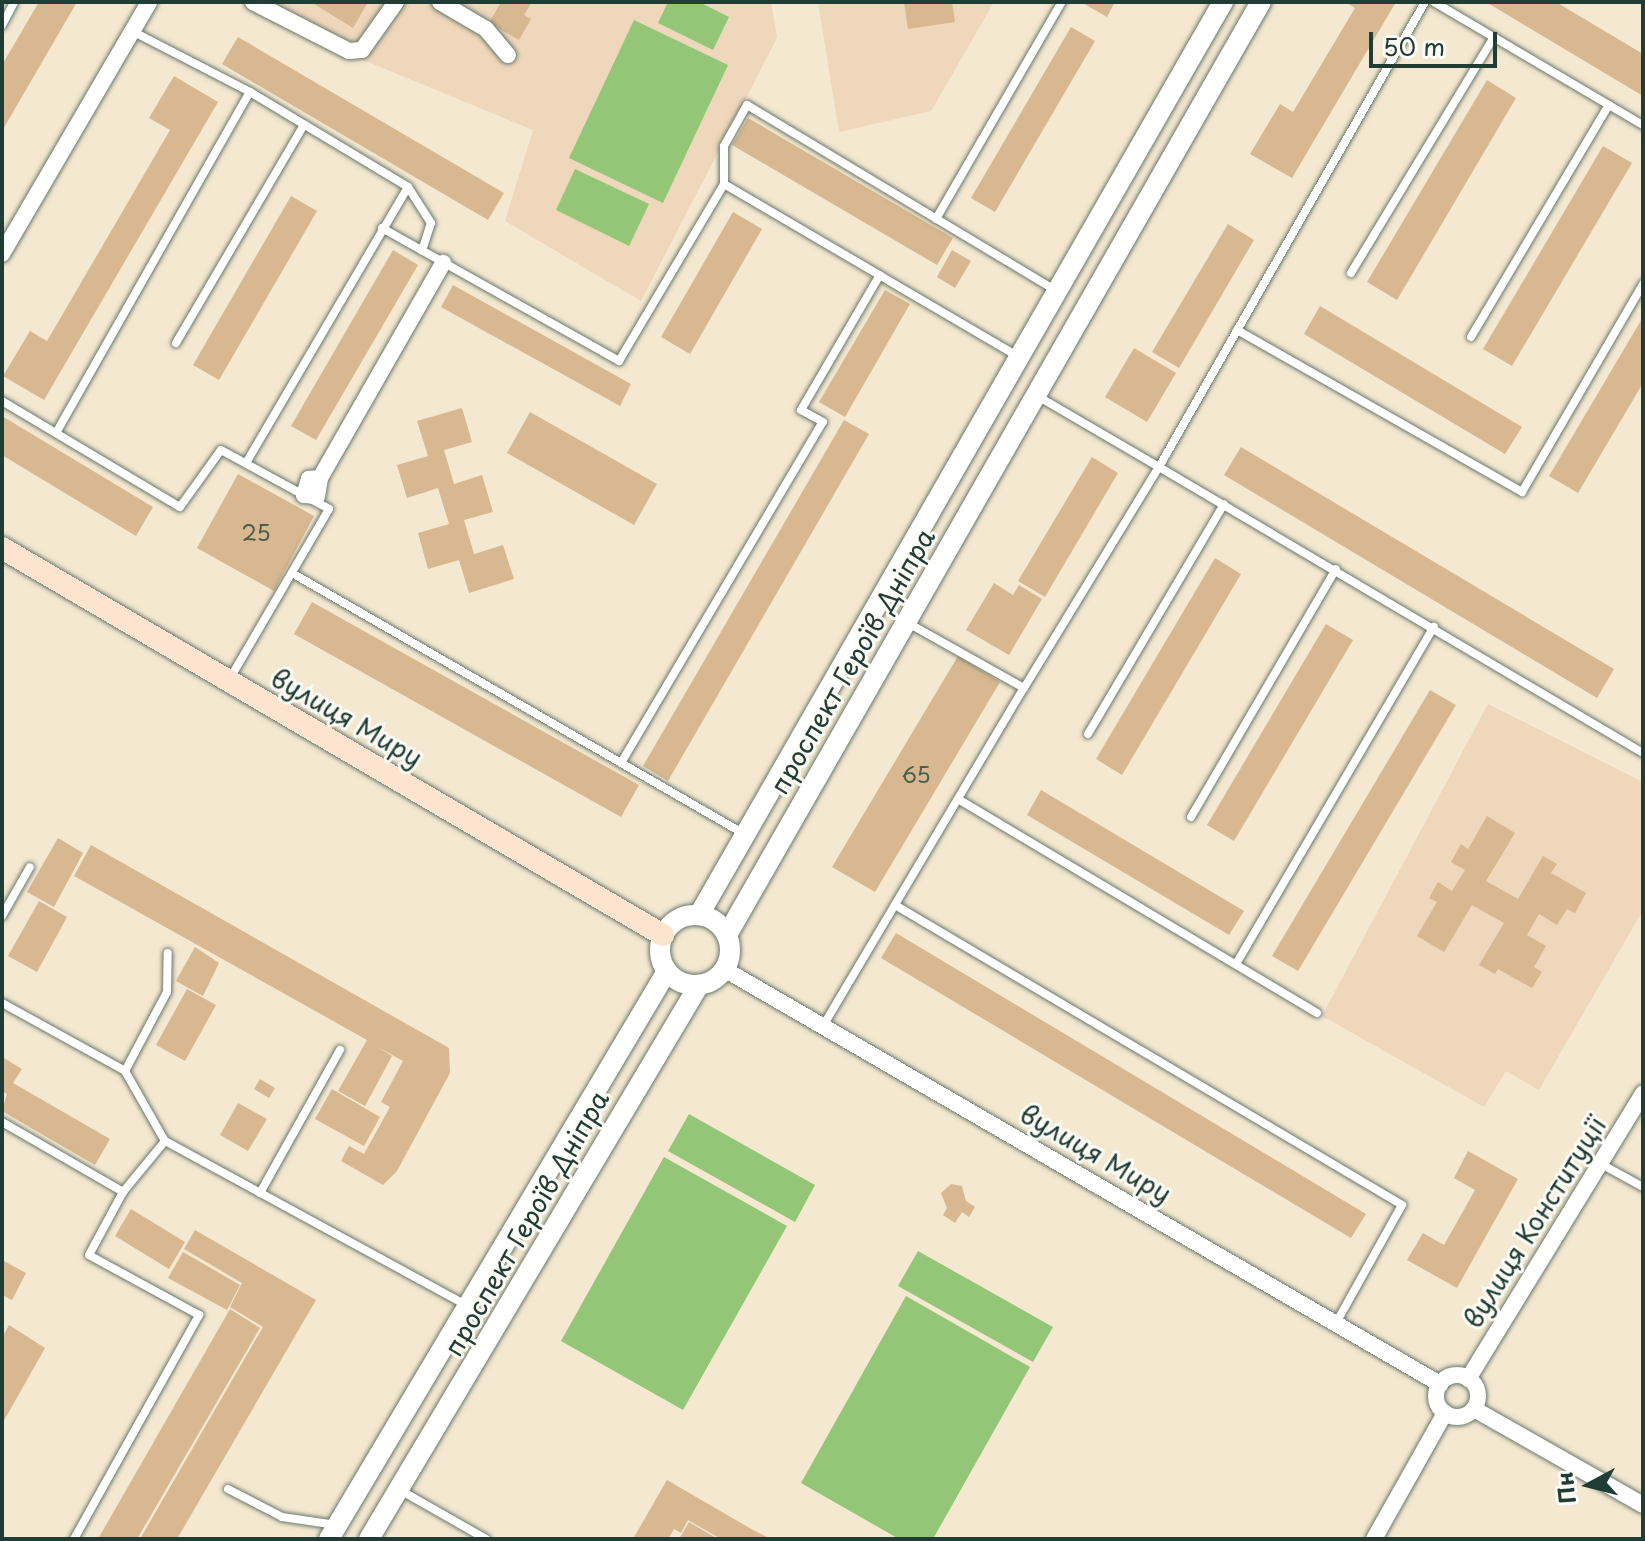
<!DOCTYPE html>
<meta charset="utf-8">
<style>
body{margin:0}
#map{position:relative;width:1645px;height:1541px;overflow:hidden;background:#f4e8d1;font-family:"Playpen Sans",sans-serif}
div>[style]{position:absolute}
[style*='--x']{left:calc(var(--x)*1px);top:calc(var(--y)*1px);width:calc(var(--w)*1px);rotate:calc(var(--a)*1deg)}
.built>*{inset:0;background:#eed7bb}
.green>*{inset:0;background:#93c677}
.building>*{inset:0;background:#d7b890}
.roads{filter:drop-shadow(0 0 2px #6a796b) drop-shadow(0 0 2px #6a796b)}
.service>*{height:8px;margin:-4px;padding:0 4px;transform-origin:4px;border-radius:4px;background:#fff}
.minor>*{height:16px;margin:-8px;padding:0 8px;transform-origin:8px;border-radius:8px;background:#fff}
.minor>.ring{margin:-8px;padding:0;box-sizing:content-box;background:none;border:16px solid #fff;border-radius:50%}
.tertiary>*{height:20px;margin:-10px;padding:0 10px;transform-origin:10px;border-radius:10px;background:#fff}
.tertiary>.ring{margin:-10px;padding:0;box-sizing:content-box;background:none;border:20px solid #fff;border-radius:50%}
.secondary>*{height:22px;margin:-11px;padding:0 11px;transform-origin:11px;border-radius:11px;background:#fde4d1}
span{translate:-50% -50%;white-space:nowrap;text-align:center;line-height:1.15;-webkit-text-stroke:6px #fdfcf7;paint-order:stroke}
.number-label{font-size:22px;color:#4d5c4b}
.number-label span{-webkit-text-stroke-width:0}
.street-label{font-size:26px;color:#1f3d34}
.frame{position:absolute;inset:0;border:4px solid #1f3d34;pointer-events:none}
.north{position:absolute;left:1549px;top:1445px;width:80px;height:80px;-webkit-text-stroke:6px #fdfcf7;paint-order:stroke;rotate:263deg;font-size:22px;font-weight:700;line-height:32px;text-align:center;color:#1f3d34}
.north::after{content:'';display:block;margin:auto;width:28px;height:36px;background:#1f3d34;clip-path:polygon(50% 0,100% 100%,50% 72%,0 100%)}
.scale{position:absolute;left:1369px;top:32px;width:128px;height:36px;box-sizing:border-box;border:4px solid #1f3d34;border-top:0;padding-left:10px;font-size:24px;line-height:28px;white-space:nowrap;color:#1f3d34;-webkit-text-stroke:6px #fdfcf7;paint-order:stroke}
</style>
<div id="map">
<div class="built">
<div style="clip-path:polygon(278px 2px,771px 2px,777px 38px,641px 301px,505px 221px,533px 130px,269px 21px)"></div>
<div style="clip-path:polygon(818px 2px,994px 2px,931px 111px,839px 132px)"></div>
<div style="clip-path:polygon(1488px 704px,1643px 782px,1643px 910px,1539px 1090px,1506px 1071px,1484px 1107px,1322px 1016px)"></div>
</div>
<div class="green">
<div style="clip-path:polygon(668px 2px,699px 2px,729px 17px,713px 50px,658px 23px)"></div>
<div style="clip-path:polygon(634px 20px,728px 65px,663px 203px,569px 158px)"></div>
<div style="clip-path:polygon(575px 169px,649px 204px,629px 246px,556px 210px)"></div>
<div style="clip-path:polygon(689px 1114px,815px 1185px,795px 1222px,668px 1151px)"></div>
<div style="clip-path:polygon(664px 1157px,787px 1226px,683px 1410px,561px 1341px)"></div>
<div style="clip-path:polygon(918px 1251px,1053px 1327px,1033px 1362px,898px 1286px)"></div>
<div style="clip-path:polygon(906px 1296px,1030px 1367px,933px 1539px,899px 1539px,801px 1483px)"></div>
</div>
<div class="building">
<div style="clip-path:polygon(39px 2px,77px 2px,2px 131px,2px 65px)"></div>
<div style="clip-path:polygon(311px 2px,368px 2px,353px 28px)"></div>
<div style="clip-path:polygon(501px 2px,532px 2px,524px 15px,531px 19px,519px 40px,489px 23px)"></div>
<div style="clip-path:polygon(904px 2px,952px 2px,955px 22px,908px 29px)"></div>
<div style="clip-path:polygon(1081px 2px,1115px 2px,1107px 17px)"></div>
<div style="clip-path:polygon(1345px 2px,1396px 2px,1292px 178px,1250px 154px,1280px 104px,1293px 112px,1355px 8px)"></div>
<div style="clip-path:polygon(1486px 2px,1556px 2px,1643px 54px,1643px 96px)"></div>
<div style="clip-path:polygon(1071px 27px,1095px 41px,995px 212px,971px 198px)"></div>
<div style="clip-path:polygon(238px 37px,504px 193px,488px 220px,222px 64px)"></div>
<div style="clip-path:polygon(174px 76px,218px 102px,44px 400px,3px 376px,30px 331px,47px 341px,170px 130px,149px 118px)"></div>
<div style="clip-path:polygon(1487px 80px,1516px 98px,1397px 300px,1367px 282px)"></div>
<div style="clip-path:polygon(748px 118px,953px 238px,937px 265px,732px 145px)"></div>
<div style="clip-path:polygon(1603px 146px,1632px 163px,1512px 366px,1483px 349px)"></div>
<div style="clip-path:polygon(291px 196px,317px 211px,219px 380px,193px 365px)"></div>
<div style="clip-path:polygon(733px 212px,762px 229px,690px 354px,661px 337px)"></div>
<div style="clip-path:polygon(1228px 224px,1254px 240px,1179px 368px,1152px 352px)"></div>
<div style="clip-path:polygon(393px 250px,418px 265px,316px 440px,291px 426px)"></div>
<div style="clip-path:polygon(952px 250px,971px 261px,955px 288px,937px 277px)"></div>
<div style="clip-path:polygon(453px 285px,631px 384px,620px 406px,441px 307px)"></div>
<div style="clip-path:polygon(885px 290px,910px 304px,845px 417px,819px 402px)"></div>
<div style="clip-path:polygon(1320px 306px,1522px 427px,1505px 454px,1304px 334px)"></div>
<div style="clip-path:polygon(1643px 317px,1643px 383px,1578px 493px,1549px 476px)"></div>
<div style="clip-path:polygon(1134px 348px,1176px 373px,1147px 422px,1105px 397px)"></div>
<div style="clip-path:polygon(462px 408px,472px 442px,444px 450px,454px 484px,482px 475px,493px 512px,464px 520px,474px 554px,503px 545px,514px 579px,469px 593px,459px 560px,428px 569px,418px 533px,449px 524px,438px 488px,407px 498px,397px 465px,428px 456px,417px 421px)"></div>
<div style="clip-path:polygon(530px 412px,657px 484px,634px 525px,507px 453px)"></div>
<div style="clip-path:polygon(2px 416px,153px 507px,136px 536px,2px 455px)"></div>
<div style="clip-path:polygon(844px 420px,869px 434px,668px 781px,643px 766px)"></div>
<div style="clip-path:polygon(1241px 447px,1614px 669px,1597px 698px,1224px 475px)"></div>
<div style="clip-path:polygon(1092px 457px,1118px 473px,1045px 597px,1018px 581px)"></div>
<div style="clip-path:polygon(238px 474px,314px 516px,274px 591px,197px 548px)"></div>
<div style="clip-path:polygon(1215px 558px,1241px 574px,1122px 775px,1096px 759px)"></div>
<div style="clip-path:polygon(994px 583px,1013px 595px,1019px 585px,1042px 599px,1009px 655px,966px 630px)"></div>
<div style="clip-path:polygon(312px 602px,639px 785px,621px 817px,294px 634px)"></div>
<div style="clip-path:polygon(1326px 624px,1353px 640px,1234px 841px,1207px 825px)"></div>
<div style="clip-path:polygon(958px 656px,1000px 682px,875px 892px,832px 867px)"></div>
<div style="clip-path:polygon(1430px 690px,1456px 705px,1298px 971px,1272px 956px)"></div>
<div style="clip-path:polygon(1041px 790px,1244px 911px,1229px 935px,1027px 815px)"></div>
<div style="clip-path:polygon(1487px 816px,1515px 833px,1486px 881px,1518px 899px,1543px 856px,1557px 864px,1551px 873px,1586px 893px,1575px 913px,1567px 909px,1557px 925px,1539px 914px,1527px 935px,1546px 946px,1534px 967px,1542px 972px,1532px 988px,1498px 969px,1495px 974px,1479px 965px,1504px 923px,1472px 905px,1444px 952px,1417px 936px,1437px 902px,1429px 898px,1438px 882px,1452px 891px,1465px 870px,1451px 862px,1461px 844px,1468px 849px)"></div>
<div style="clip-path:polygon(58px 838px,83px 853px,54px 907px,27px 892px)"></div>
<div style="clip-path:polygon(91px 845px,449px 1048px,450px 1073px,397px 1171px,383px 1185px,341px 1161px,349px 1146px,364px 1154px,390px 1107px,381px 1102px,403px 1061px,376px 1046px,392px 1056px,365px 1106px,338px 1091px,367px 1040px,74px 876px)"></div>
<div style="clip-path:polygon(39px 901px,67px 917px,37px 972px,8px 956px)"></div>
<div style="clip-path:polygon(896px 933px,1366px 1214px,1351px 1238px,881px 958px)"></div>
<div style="clip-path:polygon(195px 947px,219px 963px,203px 996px,176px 981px)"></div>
<div style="clip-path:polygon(187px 989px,216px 1005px,185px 1061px,156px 1045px)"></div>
<div style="clip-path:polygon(2px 1057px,22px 1069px,13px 1083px,110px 1139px,95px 1165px,2px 1111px,7px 1094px,2px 1091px)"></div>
<div style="clip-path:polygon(260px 1079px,275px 1088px,269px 1098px,254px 1089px)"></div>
<div style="clip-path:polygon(332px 1089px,380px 1117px,364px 1146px,315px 1119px)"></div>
<div style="clip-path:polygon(238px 1103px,267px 1119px,248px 1151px,220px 1135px)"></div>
<div style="clip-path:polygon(1468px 1151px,1518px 1179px,1457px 1288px,1407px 1260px,1423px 1233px,1444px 1245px,1475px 1190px,1454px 1178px)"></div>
<div style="clip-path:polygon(951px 1184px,962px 1186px,966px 1201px,975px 1207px,969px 1217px,962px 1212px,955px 1223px,943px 1215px,947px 1208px,941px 1193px)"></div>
<div style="clip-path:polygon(131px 1209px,185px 1242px,169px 1269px,115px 1236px)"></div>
<div style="clip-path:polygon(195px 1230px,316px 1300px,177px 1539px,140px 1539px,263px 1327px,230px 1307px,242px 1283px,184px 1249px)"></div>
<div style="clip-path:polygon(183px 1252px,240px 1285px,227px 1310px,168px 1278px)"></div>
<div style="clip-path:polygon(2px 1260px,26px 1273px,12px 1300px,2px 1295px)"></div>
<div style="clip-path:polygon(230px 1309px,260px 1328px,137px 1539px,98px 1539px)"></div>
<div style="clip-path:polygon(9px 1325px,45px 1348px,2px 1424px,2px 1338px)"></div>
<div style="clip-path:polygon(667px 1480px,753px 1530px,771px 1539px,721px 1539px,688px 1520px,681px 1533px,674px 1529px,668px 1539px,633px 1539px)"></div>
<div style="clip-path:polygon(689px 1522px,718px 1539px,679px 1539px)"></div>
</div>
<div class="roads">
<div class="service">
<div style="--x:1425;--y:2;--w:536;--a:119.77"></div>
<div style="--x:1159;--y:467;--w:562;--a:30.58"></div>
<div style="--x:1434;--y:2;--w:243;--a:30.5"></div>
<div style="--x:2;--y:25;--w:26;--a:-62"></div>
<div style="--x:132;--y:31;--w:133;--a:27.3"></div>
<div style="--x:250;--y:92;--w:184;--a:31"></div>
<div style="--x:408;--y:187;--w:320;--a:120.4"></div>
<div style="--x:724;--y:184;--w:38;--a:-90"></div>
<div style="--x:724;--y:146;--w:47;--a:-60.7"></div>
<div style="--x:747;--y:105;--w:361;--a:31"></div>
<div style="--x:408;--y:187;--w:43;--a:57.4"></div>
<div style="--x:431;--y:223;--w:29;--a:108"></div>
<div style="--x:936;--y:219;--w:251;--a:-59.9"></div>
<div style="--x:382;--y:228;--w:272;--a:29.3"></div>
<div style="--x:619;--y:361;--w:206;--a:-59.3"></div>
<div style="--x:724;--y:184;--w:342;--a:30.4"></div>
<div style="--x:1351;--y:273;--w:276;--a:-58.8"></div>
<div style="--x:1237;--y:330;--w:328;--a:29.6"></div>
<div style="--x:1522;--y:492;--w:241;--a:-59.8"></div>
<div style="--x:1471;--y:337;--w:270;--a:-59.3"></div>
<div style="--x:176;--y:343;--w:253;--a:-59.6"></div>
<div style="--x:2;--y:401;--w:207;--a:30.8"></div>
<div style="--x:180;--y:507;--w:70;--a:-54.3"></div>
<div style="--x:221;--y:450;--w:123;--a:28.6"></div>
<div style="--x:329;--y:509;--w:198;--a:120.3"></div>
<div style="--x:56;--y:433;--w:392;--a:-60.4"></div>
<div style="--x:292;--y:573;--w:524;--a:29.99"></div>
<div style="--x:1024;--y:688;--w:259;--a:-58.6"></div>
<div style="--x:1159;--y:467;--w:143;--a:-149.7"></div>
<div style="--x:1088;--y:734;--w:267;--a:-59.4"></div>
<div style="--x:621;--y:763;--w:396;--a:-59.4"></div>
<div style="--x:823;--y:422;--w:25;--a:-151"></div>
<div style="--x:801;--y:410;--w:156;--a:-59.7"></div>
<div style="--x:958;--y:799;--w:418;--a:30.8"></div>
<div style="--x:1191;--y:817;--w:287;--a:-59.7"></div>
<div style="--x:895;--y:905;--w:589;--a:30.61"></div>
<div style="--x:1402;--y:1205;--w:137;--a:119.2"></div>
<div style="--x:2;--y:916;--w:56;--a:-60.3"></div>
<div style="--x:1236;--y:964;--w:391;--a:-59.6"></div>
<div style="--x:2;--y:1003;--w:141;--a:28.9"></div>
<div style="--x:125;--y:1071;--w:81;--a:60.3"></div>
<div style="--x:165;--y:1141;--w:343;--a:28.6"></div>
<div style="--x:823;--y:1026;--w:393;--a:-59.3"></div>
<div style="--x:1024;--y:688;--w:133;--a:-150.7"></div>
<div style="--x:125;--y:1071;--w:89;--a:-62"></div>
<div style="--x:167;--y:992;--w:39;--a:-89"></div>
<div style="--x:2;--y:1122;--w:140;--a:30"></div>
<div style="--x:1601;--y:1164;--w:48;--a:28.7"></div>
<div style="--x:260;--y:1193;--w:164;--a:-60.8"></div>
<div style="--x:228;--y:1489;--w:61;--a:27.4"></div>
<div style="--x:282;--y:1517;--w:55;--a:8.4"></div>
<div style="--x:400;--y:1490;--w:99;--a:29.7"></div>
<div style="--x:74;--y:1539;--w:257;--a:-60.8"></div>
<div style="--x:199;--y:1315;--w:125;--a:-151.4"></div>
<div style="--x:89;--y:1255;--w:72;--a:-61.6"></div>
<div style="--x:123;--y:1192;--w:66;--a:-50.5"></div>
</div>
<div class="minor">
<div style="--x:253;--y:2;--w:108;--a:27"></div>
<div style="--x:349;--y:51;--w:13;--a:-4"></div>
<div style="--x:362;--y:50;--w:59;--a:-54.7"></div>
<div style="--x:440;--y:2;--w:53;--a:30.4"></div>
<div style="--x:486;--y:29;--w:34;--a:50"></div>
<div style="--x:2;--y:254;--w:292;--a:-59.7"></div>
<div style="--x:320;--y:478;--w:18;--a:99"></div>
<div style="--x:317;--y:496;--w:13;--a:-176"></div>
<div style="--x:304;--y:495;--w:17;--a:-73"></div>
<div style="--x:309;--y:479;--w:11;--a:-5"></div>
<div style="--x:320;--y:478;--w:248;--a:-60.2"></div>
<div style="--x:724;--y:969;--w:828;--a:30.1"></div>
<div class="ring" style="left:1436px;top:1375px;width:26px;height:26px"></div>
<div style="--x:1468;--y:1379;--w:335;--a:-58.5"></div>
<div style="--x:1474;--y:1409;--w:194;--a:29.6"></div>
<div style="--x:1374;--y:1539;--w:145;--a:-60.6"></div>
</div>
<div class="tertiary">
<div class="ring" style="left:660px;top:915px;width:50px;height:50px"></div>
<div style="--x:699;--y:915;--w:1053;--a:-60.15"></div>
<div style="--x:727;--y:935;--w:1075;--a:-60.22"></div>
<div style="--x:329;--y:1539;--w:661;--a:-59.24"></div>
<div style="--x:369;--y:1539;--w:645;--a:-59.22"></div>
</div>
<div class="secondary">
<div style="--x:2;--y:548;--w:766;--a:30.35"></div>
</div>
</div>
<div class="number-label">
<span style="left:256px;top:532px">25</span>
<span style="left:916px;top:774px">65</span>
</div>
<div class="street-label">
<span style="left:852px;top:661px;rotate:-60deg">проспект Героїв Дніпра</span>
<span style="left:347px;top:717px;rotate:30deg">вулиця Миру</span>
<span style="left:1096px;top:1153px;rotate:30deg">вулиця Миру</span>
<span style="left:1534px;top:1222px;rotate:-58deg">вулиця Конституції</span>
<span style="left:526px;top:1223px;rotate:-60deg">проспект Героїв Дніпра</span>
</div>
<div class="frame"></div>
<div class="north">Пн</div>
<div class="scale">50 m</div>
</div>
